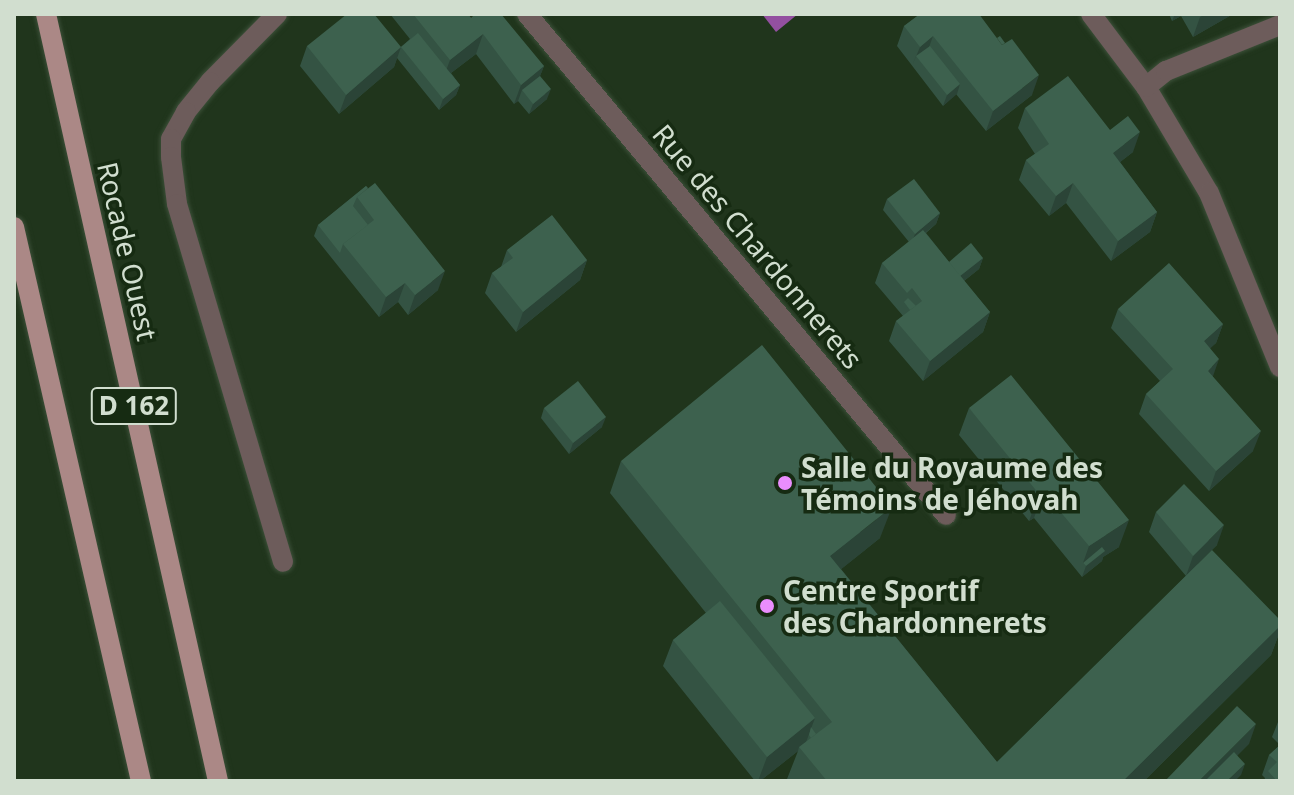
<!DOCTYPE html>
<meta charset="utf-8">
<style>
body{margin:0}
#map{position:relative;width:1294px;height:795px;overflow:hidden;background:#20351c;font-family:"Noto Sans",sans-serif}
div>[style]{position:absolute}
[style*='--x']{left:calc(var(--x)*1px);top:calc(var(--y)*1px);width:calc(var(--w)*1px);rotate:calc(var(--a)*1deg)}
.water>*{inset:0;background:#9350a0}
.roads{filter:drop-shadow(0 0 2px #3c5039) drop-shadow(0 0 2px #3c5039)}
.street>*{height:20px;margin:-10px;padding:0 10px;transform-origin:10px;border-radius:10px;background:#6d5c5b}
.primary>*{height:20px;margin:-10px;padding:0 10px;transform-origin:10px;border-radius:10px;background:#ab8886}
.wall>*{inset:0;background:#345343}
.shaded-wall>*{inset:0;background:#2b4437}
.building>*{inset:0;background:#3d614e}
.dots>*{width:22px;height:22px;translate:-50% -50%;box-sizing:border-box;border:4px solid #162b12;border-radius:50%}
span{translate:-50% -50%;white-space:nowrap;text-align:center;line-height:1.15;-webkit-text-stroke:7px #162b12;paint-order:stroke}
.shield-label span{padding:2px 6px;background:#162b12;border:2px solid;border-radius:6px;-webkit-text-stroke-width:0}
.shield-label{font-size:26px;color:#d1decf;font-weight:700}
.street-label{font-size:28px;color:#d1decf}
.poi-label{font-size:28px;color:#d1decf;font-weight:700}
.left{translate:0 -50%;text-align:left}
.frame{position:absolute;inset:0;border:16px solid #d1decf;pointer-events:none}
</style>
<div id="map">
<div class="water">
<div style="clip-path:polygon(762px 14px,798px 14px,776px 32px)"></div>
</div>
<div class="roads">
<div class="street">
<div style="--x:277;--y:14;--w:95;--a:134.6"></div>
<div style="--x:210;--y:82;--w:38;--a:129"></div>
<div style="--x:186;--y:112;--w:31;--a:119"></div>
<div style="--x:171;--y:139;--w:18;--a:90"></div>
<div style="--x:171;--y:157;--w:47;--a:82.7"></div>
<div style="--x:177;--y:204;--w:373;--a:73.5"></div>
<div style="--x:527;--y:14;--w:653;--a:50.09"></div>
<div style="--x:1091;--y:14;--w:91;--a:53"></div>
<div style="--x:1146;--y:87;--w:123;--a:59.3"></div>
<div style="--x:1209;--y:193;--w:188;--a:67.8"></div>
<div style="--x:1146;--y:87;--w:26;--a:-39"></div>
<div style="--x:1166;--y:71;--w:123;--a:-22"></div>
</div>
<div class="primary">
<div style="--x:46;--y:14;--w:786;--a:77.36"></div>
<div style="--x:14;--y:227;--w:568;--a:77.09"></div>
</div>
</div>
<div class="wall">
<div style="clip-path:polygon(390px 14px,468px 14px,471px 18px,544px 66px,540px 76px,547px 99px,529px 114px,518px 101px,514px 104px,476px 54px,451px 73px,460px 85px,456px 95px,439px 110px,397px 58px,394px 67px,339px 114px,300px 66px,307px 46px,401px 47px,410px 39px)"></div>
<div style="clip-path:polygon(920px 14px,1032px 95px,986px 131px,956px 94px,943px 106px,897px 46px,904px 26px)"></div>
<div style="clip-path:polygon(1169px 14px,1233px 14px,1193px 37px,1181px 16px,1172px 21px)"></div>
<div style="clip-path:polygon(1025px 108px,1110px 130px,1133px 152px,1120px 162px,1157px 212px,1150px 232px,1111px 261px,1066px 203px,1049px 216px,1019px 180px,1026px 160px,1035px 154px,1018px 128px)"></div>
<div style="clip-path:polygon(366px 186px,438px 290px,408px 315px,398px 302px,379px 317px,314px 236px,318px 225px)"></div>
<div style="clip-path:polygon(887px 199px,940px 213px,936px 224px,926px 233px,949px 262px,983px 258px,979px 269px,964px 281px,990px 312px,983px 332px,923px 381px,889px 341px,896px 321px,903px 316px,875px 283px,882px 263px,909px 242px,883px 210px)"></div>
<div style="clip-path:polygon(507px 250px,587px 260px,580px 280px,516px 332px,485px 293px,492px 273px,501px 267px)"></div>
<div style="clip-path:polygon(1118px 309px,1223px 324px,1216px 343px,1210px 348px,1213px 377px,1253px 451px,1209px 491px,1139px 414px,1146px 394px,1160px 381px,1111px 328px)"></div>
<div style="clip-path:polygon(544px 408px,602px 427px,569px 454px,541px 418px)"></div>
<div style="clip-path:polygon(969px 408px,1119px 547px,1103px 557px,1102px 561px,1082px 577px,1034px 518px,1029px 521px,959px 435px)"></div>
<div style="clip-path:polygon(621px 461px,880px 538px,841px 569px,997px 762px,1186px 576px,1149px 532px,1156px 512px,1217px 545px,1197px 564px,1280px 620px,1280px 631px,1271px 655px,1144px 781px,789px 781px,787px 779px,798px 751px,760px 781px,755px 781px,663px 666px,673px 640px,706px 613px,610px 493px)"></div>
<div style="clip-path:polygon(1280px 717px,1280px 745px,1272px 737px)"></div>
<div style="clip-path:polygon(1280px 745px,1280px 781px,1264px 781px,1265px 778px,1262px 775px,1269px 755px)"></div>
</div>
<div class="shaded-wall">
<div style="clip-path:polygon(1175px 14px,1181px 14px,1181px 16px,1172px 21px)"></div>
<div style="clip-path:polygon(1206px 14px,1233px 14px,1193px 37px,1200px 17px)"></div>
<div style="clip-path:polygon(483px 34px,476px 54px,443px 79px,450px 60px)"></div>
<div style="clip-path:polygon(933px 36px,926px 56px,916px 56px,912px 66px,920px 47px)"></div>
<div style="clip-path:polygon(401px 47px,394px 67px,339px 114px,346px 95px)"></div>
<div style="clip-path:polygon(544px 66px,536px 86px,522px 90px,518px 101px,514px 104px,521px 85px)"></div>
<div style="clip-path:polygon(1039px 75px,1032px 95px,986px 131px,993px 111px)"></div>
<div style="clip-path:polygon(960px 84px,957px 94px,943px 106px,947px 95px)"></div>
<div style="clip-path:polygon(460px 85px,456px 95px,439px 110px,443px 99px)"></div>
<div style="clip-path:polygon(551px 89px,547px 99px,529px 114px,533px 104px)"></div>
<div style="clip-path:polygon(1140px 132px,1133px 152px,1106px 173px,1113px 153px)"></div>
<div style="clip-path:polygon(1073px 183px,1066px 203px,1049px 216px,1056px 196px)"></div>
<div style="clip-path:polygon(1157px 212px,1150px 232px,1111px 261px,1118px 241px)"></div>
<div style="clip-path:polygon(940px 213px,936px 224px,911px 244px,915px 234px)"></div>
<div style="clip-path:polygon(983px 258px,979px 269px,951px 291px,954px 281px)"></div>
<div style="clip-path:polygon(587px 260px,580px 280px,516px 332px,523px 312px)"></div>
<div style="clip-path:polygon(445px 271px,438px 290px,408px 315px,415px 295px)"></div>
<div style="clip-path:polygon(405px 283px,398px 302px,379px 317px,386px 297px)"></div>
<div style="clip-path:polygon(990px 312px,983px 332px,923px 381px,930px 361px)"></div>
<div style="clip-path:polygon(1223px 324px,1216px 343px,1197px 361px,1204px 341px)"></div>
<div style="clip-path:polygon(1219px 359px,1212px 379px,1208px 371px)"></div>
<div style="clip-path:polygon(606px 417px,602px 427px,569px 454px,573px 443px)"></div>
<div style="clip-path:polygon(1261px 431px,1253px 451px,1209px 491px,1216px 471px)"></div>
<div style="clip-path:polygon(1043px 491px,1034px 518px,1029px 521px,1039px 494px)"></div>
<div style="clip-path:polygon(892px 507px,880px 538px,819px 587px,830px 556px)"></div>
<div style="clip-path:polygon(1129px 520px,1119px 547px,1103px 557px,1102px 561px,1082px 577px,1086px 566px,1083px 563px,1089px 546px)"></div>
<div style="clip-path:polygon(1224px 525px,1217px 545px,1186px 576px,1193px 556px)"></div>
<div style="clip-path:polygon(1280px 626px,1280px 631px,1271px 655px,1144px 781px,1123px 781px)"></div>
<div style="clip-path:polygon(815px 718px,805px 745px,799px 747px,798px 751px,760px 781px,758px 781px,767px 757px)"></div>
<div style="clip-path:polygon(1256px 724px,1249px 744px,1212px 781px,1199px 781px)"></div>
<div style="clip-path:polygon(1245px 764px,1241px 775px,1235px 781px,1227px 781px)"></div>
</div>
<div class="building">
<div style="clip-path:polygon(347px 14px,374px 14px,401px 47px,346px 95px,307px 46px)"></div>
<div style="clip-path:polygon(413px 14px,468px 14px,471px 18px,475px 14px,501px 14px,544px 66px,521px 85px,483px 34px,450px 60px)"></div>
<div style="clip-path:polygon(920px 14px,979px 14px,1002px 45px,1012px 39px,1039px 75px,993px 111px,933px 36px,920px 47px,904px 26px)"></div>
<div style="clip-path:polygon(418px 33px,460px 85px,443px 99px,401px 47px)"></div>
<div style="clip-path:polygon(1000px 36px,1005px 43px,1002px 45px,997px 38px)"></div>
<div style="clip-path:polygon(930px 46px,960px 84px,947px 95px,916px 56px)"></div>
<div style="clip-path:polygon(540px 76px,551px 89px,533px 104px,522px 90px)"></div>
<div style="clip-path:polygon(1068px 76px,1110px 130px,1128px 116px,1140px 132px,1113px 153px,1157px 212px,1118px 241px,1073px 183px,1056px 196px,1026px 160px,1049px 144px,1025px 108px)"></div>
<div style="clip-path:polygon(914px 179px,940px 213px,915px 234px,887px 199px)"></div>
<div style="clip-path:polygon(375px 183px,445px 271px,415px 295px,405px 283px,386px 297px,343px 244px,374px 220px,357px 197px)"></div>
<div style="clip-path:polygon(366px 186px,368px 188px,357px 197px,353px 206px,368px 225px,343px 244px,340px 253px,318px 225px)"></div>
<div style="clip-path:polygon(552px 215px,587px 260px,523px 312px,492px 273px,513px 258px,507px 250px)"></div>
<div style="clip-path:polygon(923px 230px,990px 312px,930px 361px,896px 321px,922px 301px,912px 288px,907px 293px,882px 263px)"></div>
<div style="clip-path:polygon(971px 243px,983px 258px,960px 276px,949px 262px)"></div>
<div style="clip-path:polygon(1169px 263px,1223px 324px,1204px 341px,1219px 359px,1208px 371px,1261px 431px,1216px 471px,1146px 394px,1173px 369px,1118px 309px)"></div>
<div style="clip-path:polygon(908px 298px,916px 306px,910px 310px,904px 302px)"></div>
<div style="clip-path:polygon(762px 345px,892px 507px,830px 556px,997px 762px,1212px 550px,1280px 620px,1280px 626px,1123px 781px,827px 781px,799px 747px,832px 722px,621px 461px)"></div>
<div style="clip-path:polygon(1011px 375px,1129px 520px,1089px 546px,1043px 491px,1039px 494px,969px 408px)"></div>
<div style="clip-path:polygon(578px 381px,606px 417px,573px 443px,544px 408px)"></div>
<div style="clip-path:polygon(1184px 484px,1224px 525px,1193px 556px,1156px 512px)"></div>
<div style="clip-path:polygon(1102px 547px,1105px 551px,1086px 566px,1083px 563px)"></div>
<div style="clip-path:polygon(720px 601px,815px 718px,767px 757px,673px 640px)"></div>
<div style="clip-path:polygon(1237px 706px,1256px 724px,1199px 781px,1165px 781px)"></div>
<div style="clip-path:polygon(811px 727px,816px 734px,811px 738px,809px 735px)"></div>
<div style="clip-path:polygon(1280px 745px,1280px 781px,1277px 781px,1268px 771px,1277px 762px,1269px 755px)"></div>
<div style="clip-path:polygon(1234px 752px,1245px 764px,1227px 781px,1205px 781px)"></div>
</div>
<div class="dots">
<div style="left:785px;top:483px;background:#ea8dfd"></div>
<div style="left:767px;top:606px;background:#ea8dfd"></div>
</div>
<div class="shield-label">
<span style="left:134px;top:406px">D 162</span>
</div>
<div class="street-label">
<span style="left:758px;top:246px;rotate:50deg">Rue des Chardonnerets</span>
<span style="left:128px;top:251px;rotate:77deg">Rocade Ouest</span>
</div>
<div class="poi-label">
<span class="left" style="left:801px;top:483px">Salle du Royaume des<br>Témoins de Jéhovah</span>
<span class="left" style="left:783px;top:606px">Centre Sportif<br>des Chardonnerets</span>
</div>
<div class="frame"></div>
</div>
